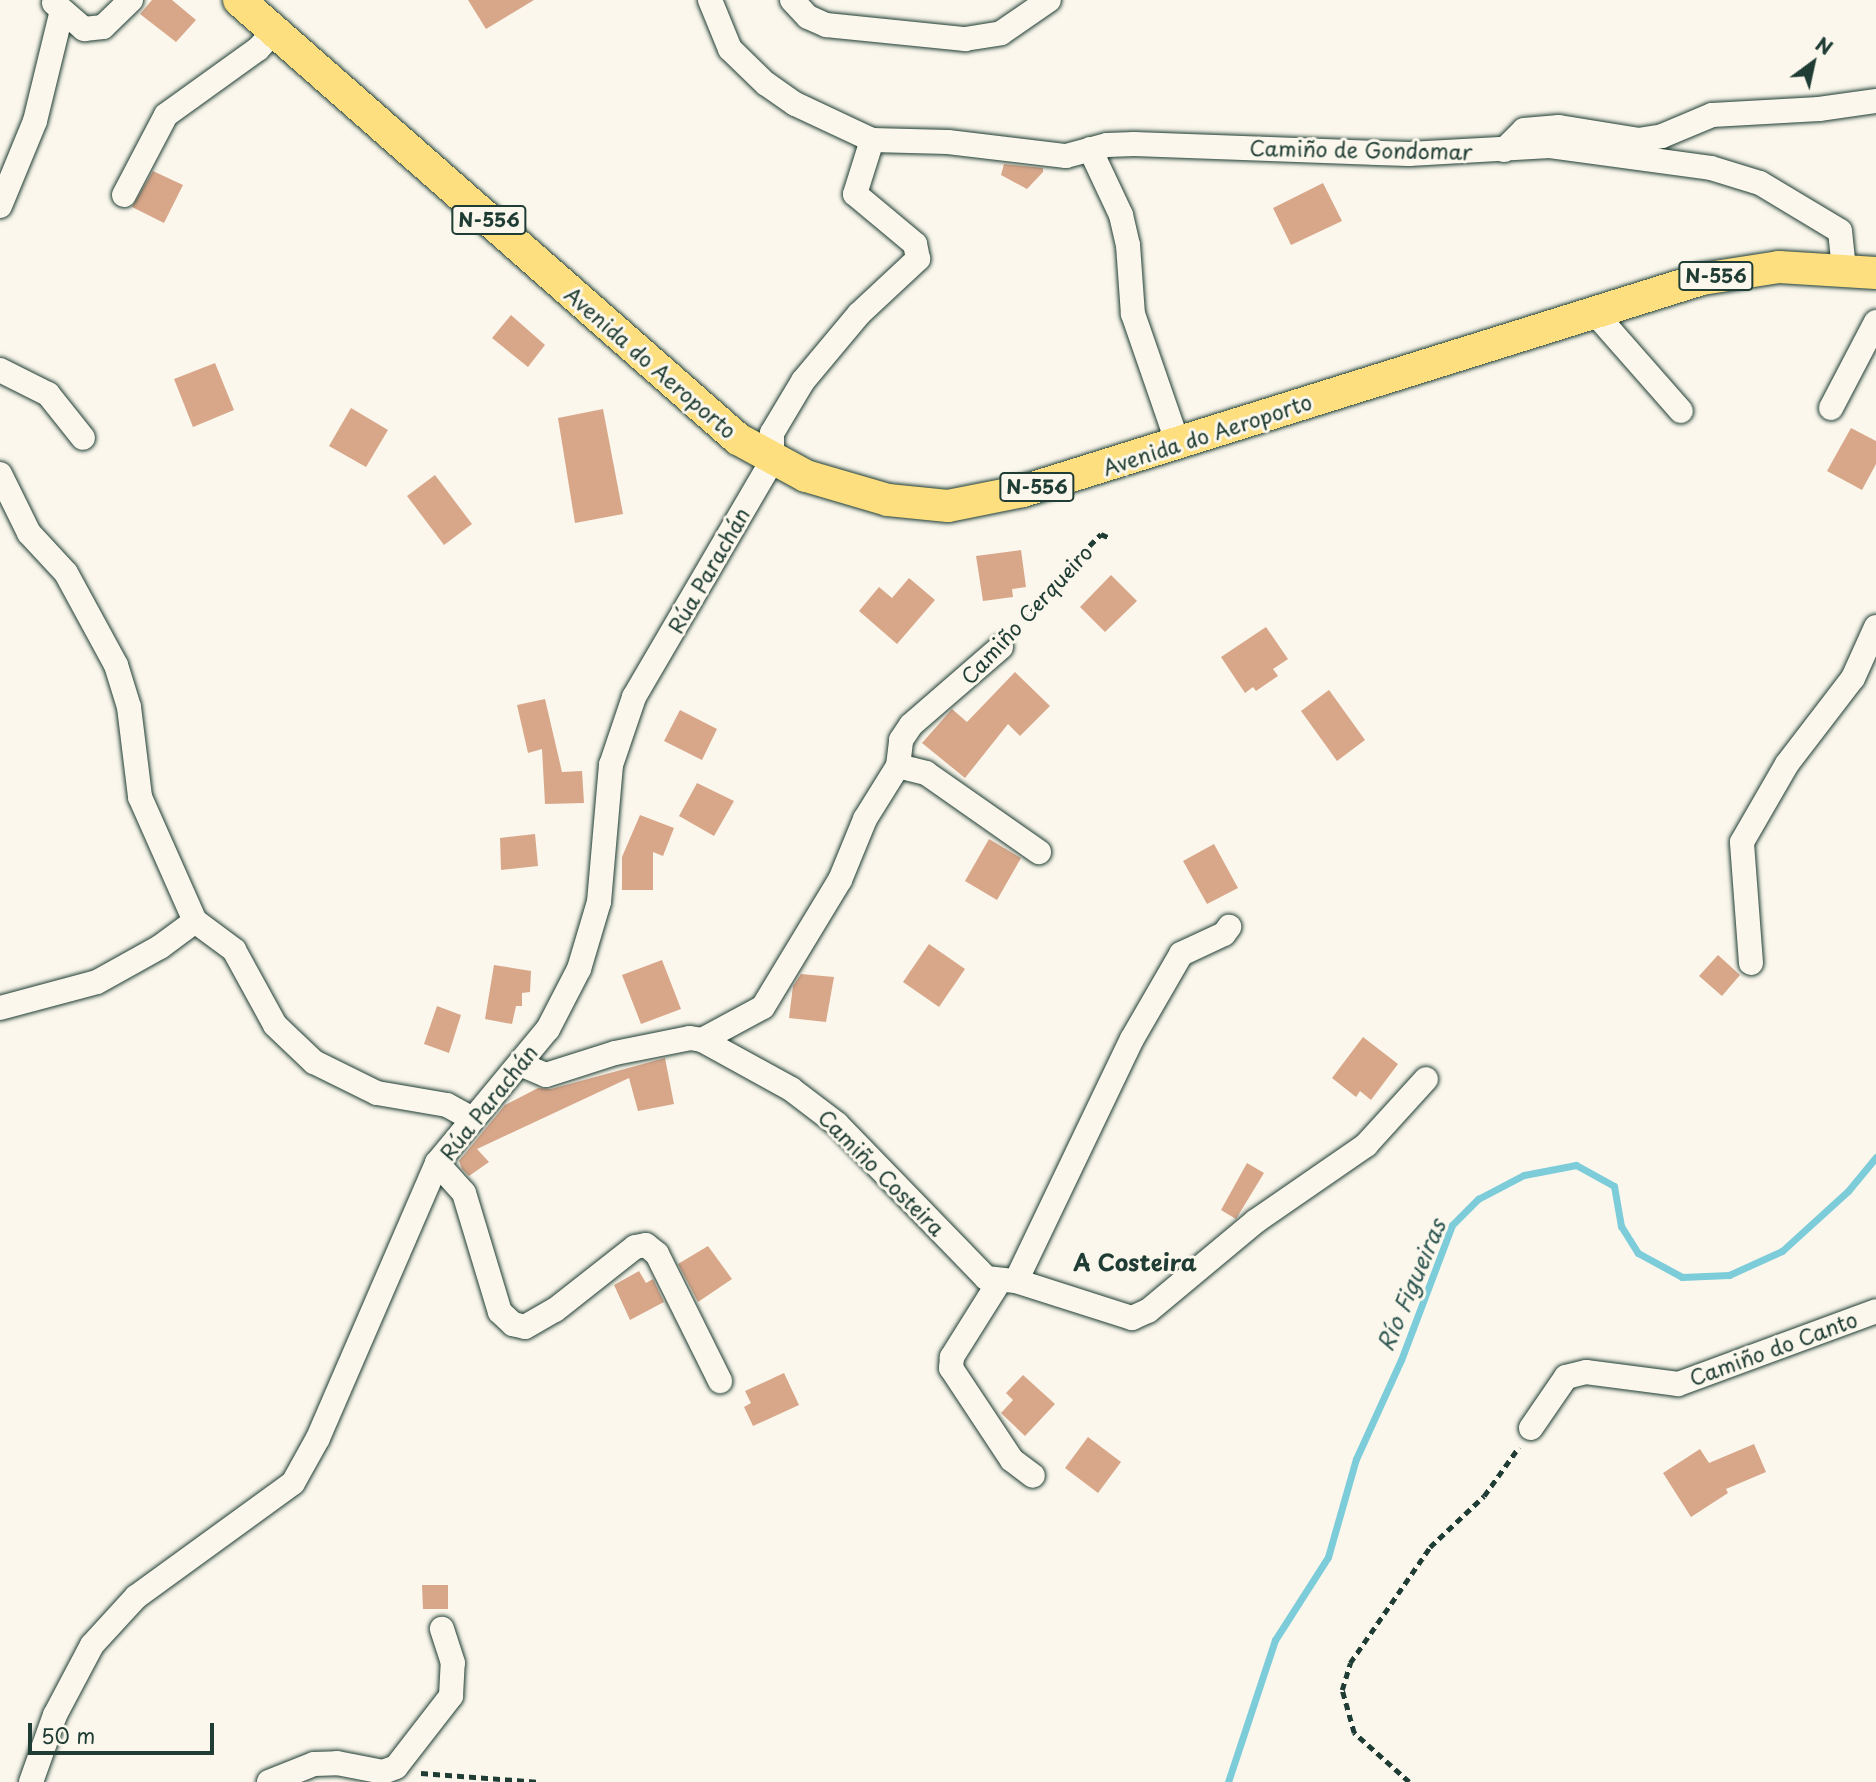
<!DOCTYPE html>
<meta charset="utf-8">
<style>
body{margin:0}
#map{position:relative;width:1876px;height:1782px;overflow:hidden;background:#fbf7ec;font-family:"Playpen Sans",sans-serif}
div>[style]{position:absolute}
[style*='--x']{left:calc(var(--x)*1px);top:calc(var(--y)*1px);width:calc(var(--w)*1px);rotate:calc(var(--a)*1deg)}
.stream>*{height:7px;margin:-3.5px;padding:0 3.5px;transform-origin:3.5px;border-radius:3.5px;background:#7dccd9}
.building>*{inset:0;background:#d8a78a}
.path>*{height:4.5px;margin-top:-2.25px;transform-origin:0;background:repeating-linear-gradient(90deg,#1f3d34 0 7px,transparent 0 12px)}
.roads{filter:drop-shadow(0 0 2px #1f3d34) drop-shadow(0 0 2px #1f3d34)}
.minor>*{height:24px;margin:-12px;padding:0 12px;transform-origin:12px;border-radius:12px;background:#fbf7ec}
.major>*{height:32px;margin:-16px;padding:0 16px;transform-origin:16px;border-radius:16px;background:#fddf80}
span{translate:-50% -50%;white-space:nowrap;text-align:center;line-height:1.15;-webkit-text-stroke:6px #fbf7ec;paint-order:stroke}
.shield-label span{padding:2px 5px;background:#fbf7ec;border:2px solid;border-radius:5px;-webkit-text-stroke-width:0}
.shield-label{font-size:19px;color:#1f3d34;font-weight:700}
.street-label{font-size:21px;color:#1f3d34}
.neighbourhood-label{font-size:23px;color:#1f3d34;font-weight:700}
.water-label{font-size:23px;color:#325a55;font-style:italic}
.north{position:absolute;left:1778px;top:28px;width:70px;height:70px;-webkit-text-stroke:5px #fbf7ec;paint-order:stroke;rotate:33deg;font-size:19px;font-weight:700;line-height:28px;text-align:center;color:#1f3d34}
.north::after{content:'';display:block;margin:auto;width:24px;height:32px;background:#1f3d34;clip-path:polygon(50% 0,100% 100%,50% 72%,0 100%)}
.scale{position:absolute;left:28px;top:1723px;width:186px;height:32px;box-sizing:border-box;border:4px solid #1f3d34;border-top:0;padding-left:9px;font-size:21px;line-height:24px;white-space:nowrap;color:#1f3d34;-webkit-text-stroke:5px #fbf7ec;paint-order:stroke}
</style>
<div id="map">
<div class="stream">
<div style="--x:1228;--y:1782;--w:150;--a:-71.7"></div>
<div style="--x:1275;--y:1640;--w:98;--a:-57.4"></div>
<div style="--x:1328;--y:1557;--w:102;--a:-74.1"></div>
<div style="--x:1356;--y:1459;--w:109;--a:-65.6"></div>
<div style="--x:1401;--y:1360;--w:144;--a:-69.3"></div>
<div style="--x:1452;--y:1225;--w:37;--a:-45"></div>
<div style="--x:1478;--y:1199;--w:52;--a:-27.6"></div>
<div style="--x:1524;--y:1175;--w:53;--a:-10.9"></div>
<div style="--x:1576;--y:1165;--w:43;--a:28.9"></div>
<div style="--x:1614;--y:1186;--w:41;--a:80.1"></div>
<div style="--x:1621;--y:1226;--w:32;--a:58"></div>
<div style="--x:1638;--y:1253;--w:50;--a:28.6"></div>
<div style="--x:1682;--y:1277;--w:47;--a:-2.4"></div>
<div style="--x:1729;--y:1275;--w:58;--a:-24.4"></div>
<div style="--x:1782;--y:1251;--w:89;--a:-42.3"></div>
<div style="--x:1848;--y:1191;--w:44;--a:-50.5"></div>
</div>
<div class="building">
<div style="clip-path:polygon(152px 0,172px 0,196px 20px,176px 42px,140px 14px)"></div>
<div style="clip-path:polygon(468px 0,534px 0,486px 29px)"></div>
<div style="clip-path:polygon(1004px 164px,1043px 168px,1043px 172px,1027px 189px,1001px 175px)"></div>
<div style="clip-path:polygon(153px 171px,183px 185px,164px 223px,132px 207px)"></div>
<div style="clip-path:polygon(1323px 183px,1342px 221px,1291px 245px,1273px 208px)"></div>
<div style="clip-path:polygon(511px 315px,545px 345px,528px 367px,492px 338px)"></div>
<div style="clip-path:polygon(215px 363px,234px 410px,193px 427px,174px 379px)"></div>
<div style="clip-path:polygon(351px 408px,388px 430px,366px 467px,329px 446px)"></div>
<div style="clip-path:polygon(603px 409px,623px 514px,575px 523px,558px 418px)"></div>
<div style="clip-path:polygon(1851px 428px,1876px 441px,1876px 464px,1862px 490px,1827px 471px)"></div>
<div style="clip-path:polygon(435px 475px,472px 524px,444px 545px,407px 496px)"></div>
<div style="clip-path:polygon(1021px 550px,1026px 587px,1012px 589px,1013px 597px,983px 601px,976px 556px)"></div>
<div style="clip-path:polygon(1111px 575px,1137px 601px,1105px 632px,1080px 607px)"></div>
<div style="clip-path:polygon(909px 578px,935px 600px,897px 644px,859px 611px,879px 587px,892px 598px)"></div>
<div style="clip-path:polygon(1266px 627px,1288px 659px,1273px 669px,1278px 676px,1256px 691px,1253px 687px,1245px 693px,1221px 657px)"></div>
<div style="clip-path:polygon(1015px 672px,1050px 706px,1020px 736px,1008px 724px,965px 778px,922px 743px,952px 709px,967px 722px)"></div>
<div style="clip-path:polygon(1329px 690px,1365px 740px,1337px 761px,1301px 711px)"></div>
<div style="clip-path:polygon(545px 699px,562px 772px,582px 771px,584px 803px,545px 804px,542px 749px,528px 753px,517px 705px)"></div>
<div style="clip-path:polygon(680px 710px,717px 729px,702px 760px,664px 741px)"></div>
<div style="clip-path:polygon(697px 783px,734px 801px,714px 836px,679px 816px)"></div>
<div style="clip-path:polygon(640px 815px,674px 828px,663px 856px,653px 852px,653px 890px,622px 890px,622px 857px)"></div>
<div style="clip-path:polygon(535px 834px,538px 866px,501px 870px,500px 838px)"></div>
<div style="clip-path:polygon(989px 839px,1021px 858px,997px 900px,965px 881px)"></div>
<div style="clip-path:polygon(1214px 844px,1238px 888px,1207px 904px,1183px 861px)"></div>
<div style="clip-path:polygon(929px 944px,965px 969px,939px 1007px,903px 982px)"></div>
<div style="clip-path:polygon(1718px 955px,1740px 975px,1722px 996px,1699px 976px)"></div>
<div style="clip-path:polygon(662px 960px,681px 1009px,641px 1024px,622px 975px)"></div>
<div style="clip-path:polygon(494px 965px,531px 971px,530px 992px,522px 993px,522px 1006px,516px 1006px,512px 1024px,485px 1019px)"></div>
<div style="clip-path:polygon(801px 974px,834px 977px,826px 1022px,789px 1018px,793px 986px)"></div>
<div style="clip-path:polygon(437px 1006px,461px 1015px,449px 1053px,424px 1044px)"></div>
<div style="clip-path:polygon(1363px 1037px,1398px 1064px,1371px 1100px,1360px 1091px,1356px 1097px,1332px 1078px)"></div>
<div style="clip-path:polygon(665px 1058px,674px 1104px,638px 1111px,629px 1078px,477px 1149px,489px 1162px,469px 1176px,462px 1169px,459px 1161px,505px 1105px,538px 1088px,551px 1089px)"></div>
<div style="clip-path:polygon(1247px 1163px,1264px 1173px,1236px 1219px,1221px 1210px)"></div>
<div style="clip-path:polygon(708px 1246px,732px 1279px,698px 1302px,678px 1264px)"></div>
<div style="clip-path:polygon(639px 1271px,646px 1283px,653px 1279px,664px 1302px,630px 1320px,614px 1285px)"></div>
<div style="clip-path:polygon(784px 1373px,799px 1405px,753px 1426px,744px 1407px,751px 1403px,745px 1391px)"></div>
<div style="clip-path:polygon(1023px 1375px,1055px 1404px,1025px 1436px,1001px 1413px,1013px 1400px,1006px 1393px)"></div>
<div style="clip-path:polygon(1088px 1437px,1121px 1462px,1098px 1493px,1065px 1468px)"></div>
<div style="clip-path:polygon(1754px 1444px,1766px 1472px,1726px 1489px,1728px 1493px,1691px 1517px,1663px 1473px,1700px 1449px,1709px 1463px)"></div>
<div style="clip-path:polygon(422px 1585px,448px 1585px,448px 1609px,423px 1609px)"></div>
</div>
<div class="path">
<div style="--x:1016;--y:630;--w:100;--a:-49.5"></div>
<div style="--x:1081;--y:554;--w:28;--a:-45"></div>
<div style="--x:1101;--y:534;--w:10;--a:24"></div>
<div style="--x:421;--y:1773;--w:119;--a:4.3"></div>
<div style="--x:1409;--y:1782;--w:74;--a:-138.3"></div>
<div style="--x:1354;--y:1733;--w:45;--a:-105.6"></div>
<div style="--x:1342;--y:1690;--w:28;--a:-73"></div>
<div style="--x:1350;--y:1663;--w:141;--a:-55.4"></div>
<div style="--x:1430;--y:1547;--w:74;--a:-43.4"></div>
<div style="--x:1484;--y:1496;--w:60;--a:-54.5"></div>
</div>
<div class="roads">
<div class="minor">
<div style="--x:792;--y:0;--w:23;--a:47"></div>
<div style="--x:808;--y:17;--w:20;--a:24"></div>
<div style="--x:826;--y:25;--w:140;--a:5.8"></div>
<div style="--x:965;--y:39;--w:36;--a:-9"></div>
<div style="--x:1001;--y:33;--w:58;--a:-34.5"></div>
<div style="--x:54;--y:3;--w:40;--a:41"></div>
<div style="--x:84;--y:29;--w:19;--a:-6"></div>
<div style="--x:103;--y:27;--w:39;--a:-44"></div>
<div style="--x:872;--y:140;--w:76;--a:1.5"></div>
<div style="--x:948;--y:142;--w:119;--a:6.8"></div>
<div style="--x:1066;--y:156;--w:42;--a:-15"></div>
<div style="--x:1107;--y:145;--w:27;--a:-2"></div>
<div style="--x:1134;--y:144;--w:275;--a:2.1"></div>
<div style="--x:1409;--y:154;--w:141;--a:-3.2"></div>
<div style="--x:1550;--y:146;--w:162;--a:7.8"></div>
<div style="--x:1711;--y:168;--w:51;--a:17"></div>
<div style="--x:1760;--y:183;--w:93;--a:31"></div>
<div style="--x:1840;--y:231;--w:36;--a:84"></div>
<div style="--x:1090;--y:149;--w:73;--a:64.8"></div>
<div style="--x:1121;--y:215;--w:31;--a:77"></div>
<div style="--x:1128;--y:245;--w:69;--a:85.9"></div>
<div style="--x:1133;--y:314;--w:138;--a:70.9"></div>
<div style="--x:1504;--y:150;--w:28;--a:-45"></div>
<div style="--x:1524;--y:130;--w:35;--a:-5"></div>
<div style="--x:1559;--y:127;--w:80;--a:9.3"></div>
<div style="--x:1638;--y:140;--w:24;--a:-9"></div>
<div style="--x:1662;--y:136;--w:54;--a:-22.8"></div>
<div style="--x:1712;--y:115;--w:107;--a:-3.2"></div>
<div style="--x:1819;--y:109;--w:58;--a:-8"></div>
<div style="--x:124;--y:195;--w:90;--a:-62.3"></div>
<div style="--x:166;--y:115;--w:113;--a:-35.7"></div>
<div style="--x:258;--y:49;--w:24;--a:-48"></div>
<div style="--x:0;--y:206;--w:92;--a:-67.6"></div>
<div style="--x:35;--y:121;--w:110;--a:-76.3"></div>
<div style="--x:1593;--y:311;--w:133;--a:48.7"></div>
<div style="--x:0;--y:370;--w:54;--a:26.6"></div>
<div style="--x:48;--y:394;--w:56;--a:51.5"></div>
<div style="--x:1831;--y:408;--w:97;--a:-62.4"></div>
<div style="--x:0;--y:474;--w:66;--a:63.8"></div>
<div style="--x:29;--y:533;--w:54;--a:47.2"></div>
<div style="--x:66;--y:573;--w:105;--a:61.5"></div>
<div style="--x:116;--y:665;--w:44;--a:72.8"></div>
<div style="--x:129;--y:707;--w:91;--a:83"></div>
<div style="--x:140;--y:797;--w:136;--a:66.1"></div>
<div style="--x:195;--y:921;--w:49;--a:36.6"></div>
<div style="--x:234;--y:950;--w:85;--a:61.3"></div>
<div style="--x:275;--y:1025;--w:54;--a:43.5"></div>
<div style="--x:314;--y:1062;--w:70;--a:26.2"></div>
<div style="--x:377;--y:1093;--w:71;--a:9.7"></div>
<div style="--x:447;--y:1105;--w:26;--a:29"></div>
<div style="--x:898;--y:766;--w:26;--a:-83"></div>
<div style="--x:901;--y:740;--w:18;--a:-56"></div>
<div style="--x:911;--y:725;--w:119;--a:-40.9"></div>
<div style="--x:1751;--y:963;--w:121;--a:-94.3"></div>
<div style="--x:1742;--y:842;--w:90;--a:-60"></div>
<div style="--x:1787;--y:764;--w:108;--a:-52.5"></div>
<div style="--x:1853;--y:678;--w:56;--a:-65.7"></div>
<div style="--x:0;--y:1008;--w:100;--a:-15"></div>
<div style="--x:97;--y:982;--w:72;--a:-29.1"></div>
<div style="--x:160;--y:947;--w:44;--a:-36.6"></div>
<div style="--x:702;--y:1040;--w:69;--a:-28.4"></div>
<div style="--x:763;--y:1007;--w:149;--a:-58.8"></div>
<div style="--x:840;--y:880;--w:66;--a:-67.7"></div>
<div style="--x:865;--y:819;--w:62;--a:-58.1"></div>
<div style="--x:898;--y:766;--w:29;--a:14"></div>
<div style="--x:926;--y:773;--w:138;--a:35"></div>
<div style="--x:520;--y:1064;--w:28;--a:23"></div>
<div style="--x:546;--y:1075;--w:72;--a:-17.7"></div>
<div style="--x:615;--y:1053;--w:76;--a:-11.3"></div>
<div style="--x:690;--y:1038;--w:12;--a:9"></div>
<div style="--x:702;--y:1040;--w:102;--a:28.8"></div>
<div style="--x:791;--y:1089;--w:58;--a:37.3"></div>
<div style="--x:837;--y:1124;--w:214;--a:45.9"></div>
<div style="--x:986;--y:1278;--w:30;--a:6"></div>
<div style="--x:1016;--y:1281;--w:122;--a:17.7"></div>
<div style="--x:1132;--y:1318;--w:17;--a:-24"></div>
<div style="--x:1148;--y:1311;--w:141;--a:-39.8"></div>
<div style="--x:1256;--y:1221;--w:134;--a:-34.6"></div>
<div style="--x:1366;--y:1145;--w:89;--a:-47.7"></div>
<div style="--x:437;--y:1163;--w:40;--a:48"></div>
<div style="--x:464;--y:1193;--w:124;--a:73.2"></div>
<div style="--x:500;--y:1312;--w:18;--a:43"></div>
<div style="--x:513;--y:1324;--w:12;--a:14"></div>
<div style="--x:525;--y:1327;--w:34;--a:-30"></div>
<div style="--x:555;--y:1310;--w:102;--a:-38.2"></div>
<div style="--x:635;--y:1247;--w:11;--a:-10"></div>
<div style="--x:646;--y:1245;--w:14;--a:39"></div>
<div style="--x:657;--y:1254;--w:142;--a:63.6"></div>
<div style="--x:1016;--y:1281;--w:268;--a:-64.4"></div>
<div style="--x:1132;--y:1039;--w:98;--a:-60"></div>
<div style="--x:1181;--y:954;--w:47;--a:-24.9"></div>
<div style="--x:1224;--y:934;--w:9;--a:-54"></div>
<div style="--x:999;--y:1282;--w:89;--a:122.1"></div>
<div style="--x:952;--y:1357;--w:11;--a:95"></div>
<div style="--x:951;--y:1368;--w:110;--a:56.5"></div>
<div style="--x:1012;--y:1460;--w:26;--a:37"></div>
<div style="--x:1531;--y:1428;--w:62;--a:-55.5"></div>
<div style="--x:1566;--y:1377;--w:21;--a:-14"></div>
<div style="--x:1586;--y:1372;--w:93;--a:7.4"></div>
<div style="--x:1678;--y:1384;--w:211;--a:-20.2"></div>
<div style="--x:31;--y:1782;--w:71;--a:-70.3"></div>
<div style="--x:55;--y:1715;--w:79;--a:-62.1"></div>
<div style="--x:92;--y:1645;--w:65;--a:-47.5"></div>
<div style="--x:136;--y:1597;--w:194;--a:-36"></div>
<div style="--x:293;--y:1483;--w:51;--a:-60.9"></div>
<div style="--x:318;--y:1438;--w:300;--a:-66.6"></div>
<div style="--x:437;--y:1163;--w:174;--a:-50.4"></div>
<div style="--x:548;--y:1029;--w:68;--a:-62.7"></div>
<div style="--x:579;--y:969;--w:70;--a:-73.4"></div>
<div style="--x:599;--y:902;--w:138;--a:-85"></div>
<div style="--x:611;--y:765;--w:72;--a:-71.3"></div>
<div style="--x:634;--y:697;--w:273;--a:-59.7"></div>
<div style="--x:772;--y:461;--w:28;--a:-90"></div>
<div style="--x:772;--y:433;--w:61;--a:-59.2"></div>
<div style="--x:803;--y:381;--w:87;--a:-50.1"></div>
<div style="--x:859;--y:314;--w:81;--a:-43"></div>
<div style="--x:918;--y:259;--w:15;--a:-101"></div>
<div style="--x:915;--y:244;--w:78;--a:-140.2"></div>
<div style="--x:855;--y:194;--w:57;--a:-72.5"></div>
<div style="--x:872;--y:140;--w:85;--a:-154.9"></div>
<div style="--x:795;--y:104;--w:35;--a:-145"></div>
<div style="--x:766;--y:84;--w:50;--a:-135.8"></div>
<div style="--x:730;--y:49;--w:53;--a:-112.2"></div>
<div style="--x:269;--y:1782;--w:48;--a:-21.8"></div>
<div style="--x:314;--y:1764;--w:23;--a:-2"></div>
<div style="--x:337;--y:1763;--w:47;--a:11.1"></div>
<div style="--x:383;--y:1772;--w:14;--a:-21"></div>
<div style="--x:396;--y:1767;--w:90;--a:-52.2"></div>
<div style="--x:451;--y:1696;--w:33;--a:-87"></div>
<div style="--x:453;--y:1663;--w:36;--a:-108"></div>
</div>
<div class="major">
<div style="--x:239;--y:0;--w:665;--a:41.34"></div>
<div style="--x:738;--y:439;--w:77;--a:28.6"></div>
<div style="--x:806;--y:476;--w:85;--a:16.3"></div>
<div style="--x:888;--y:500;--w:60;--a:5.7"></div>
<div style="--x:948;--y:506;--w:76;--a:-11.3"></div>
<div style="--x:1023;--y:491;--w:711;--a:-17.34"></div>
<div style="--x:1702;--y:279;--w:78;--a:-8.9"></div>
<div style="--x:1779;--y:267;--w:97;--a:3.5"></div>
</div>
</div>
<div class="shield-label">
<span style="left:489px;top:220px">N-556</span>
<span style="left:1716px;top:276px">N-556</span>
<span style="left:1037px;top:487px">N-556</span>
</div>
<div class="street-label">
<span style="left:1361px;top:149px;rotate:1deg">Camiño de Gondomar</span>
<span style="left:651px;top:362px;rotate:41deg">Avenida do Aeroporto</span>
<span style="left:1207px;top:434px;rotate:-18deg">Avenida do Aeroporto</span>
<span style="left:708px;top:570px;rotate:-60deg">Rúa Parachán</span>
<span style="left:1026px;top:614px;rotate:-47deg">Camiño Cerqueiro</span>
<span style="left:488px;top:1102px;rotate:-51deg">Rúa Parachán</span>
<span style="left:882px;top:1172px;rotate:45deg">Camiño Costeira</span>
<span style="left:1773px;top:1348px;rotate:-20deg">Camiño do Canto</span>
</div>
<div class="neighbourhood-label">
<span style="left:1135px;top:1262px">A Costeira</span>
</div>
<div class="water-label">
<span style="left:1411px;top:1285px;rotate:-67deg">Río Figueiras</span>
</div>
<div class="north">N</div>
<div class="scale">50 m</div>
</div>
